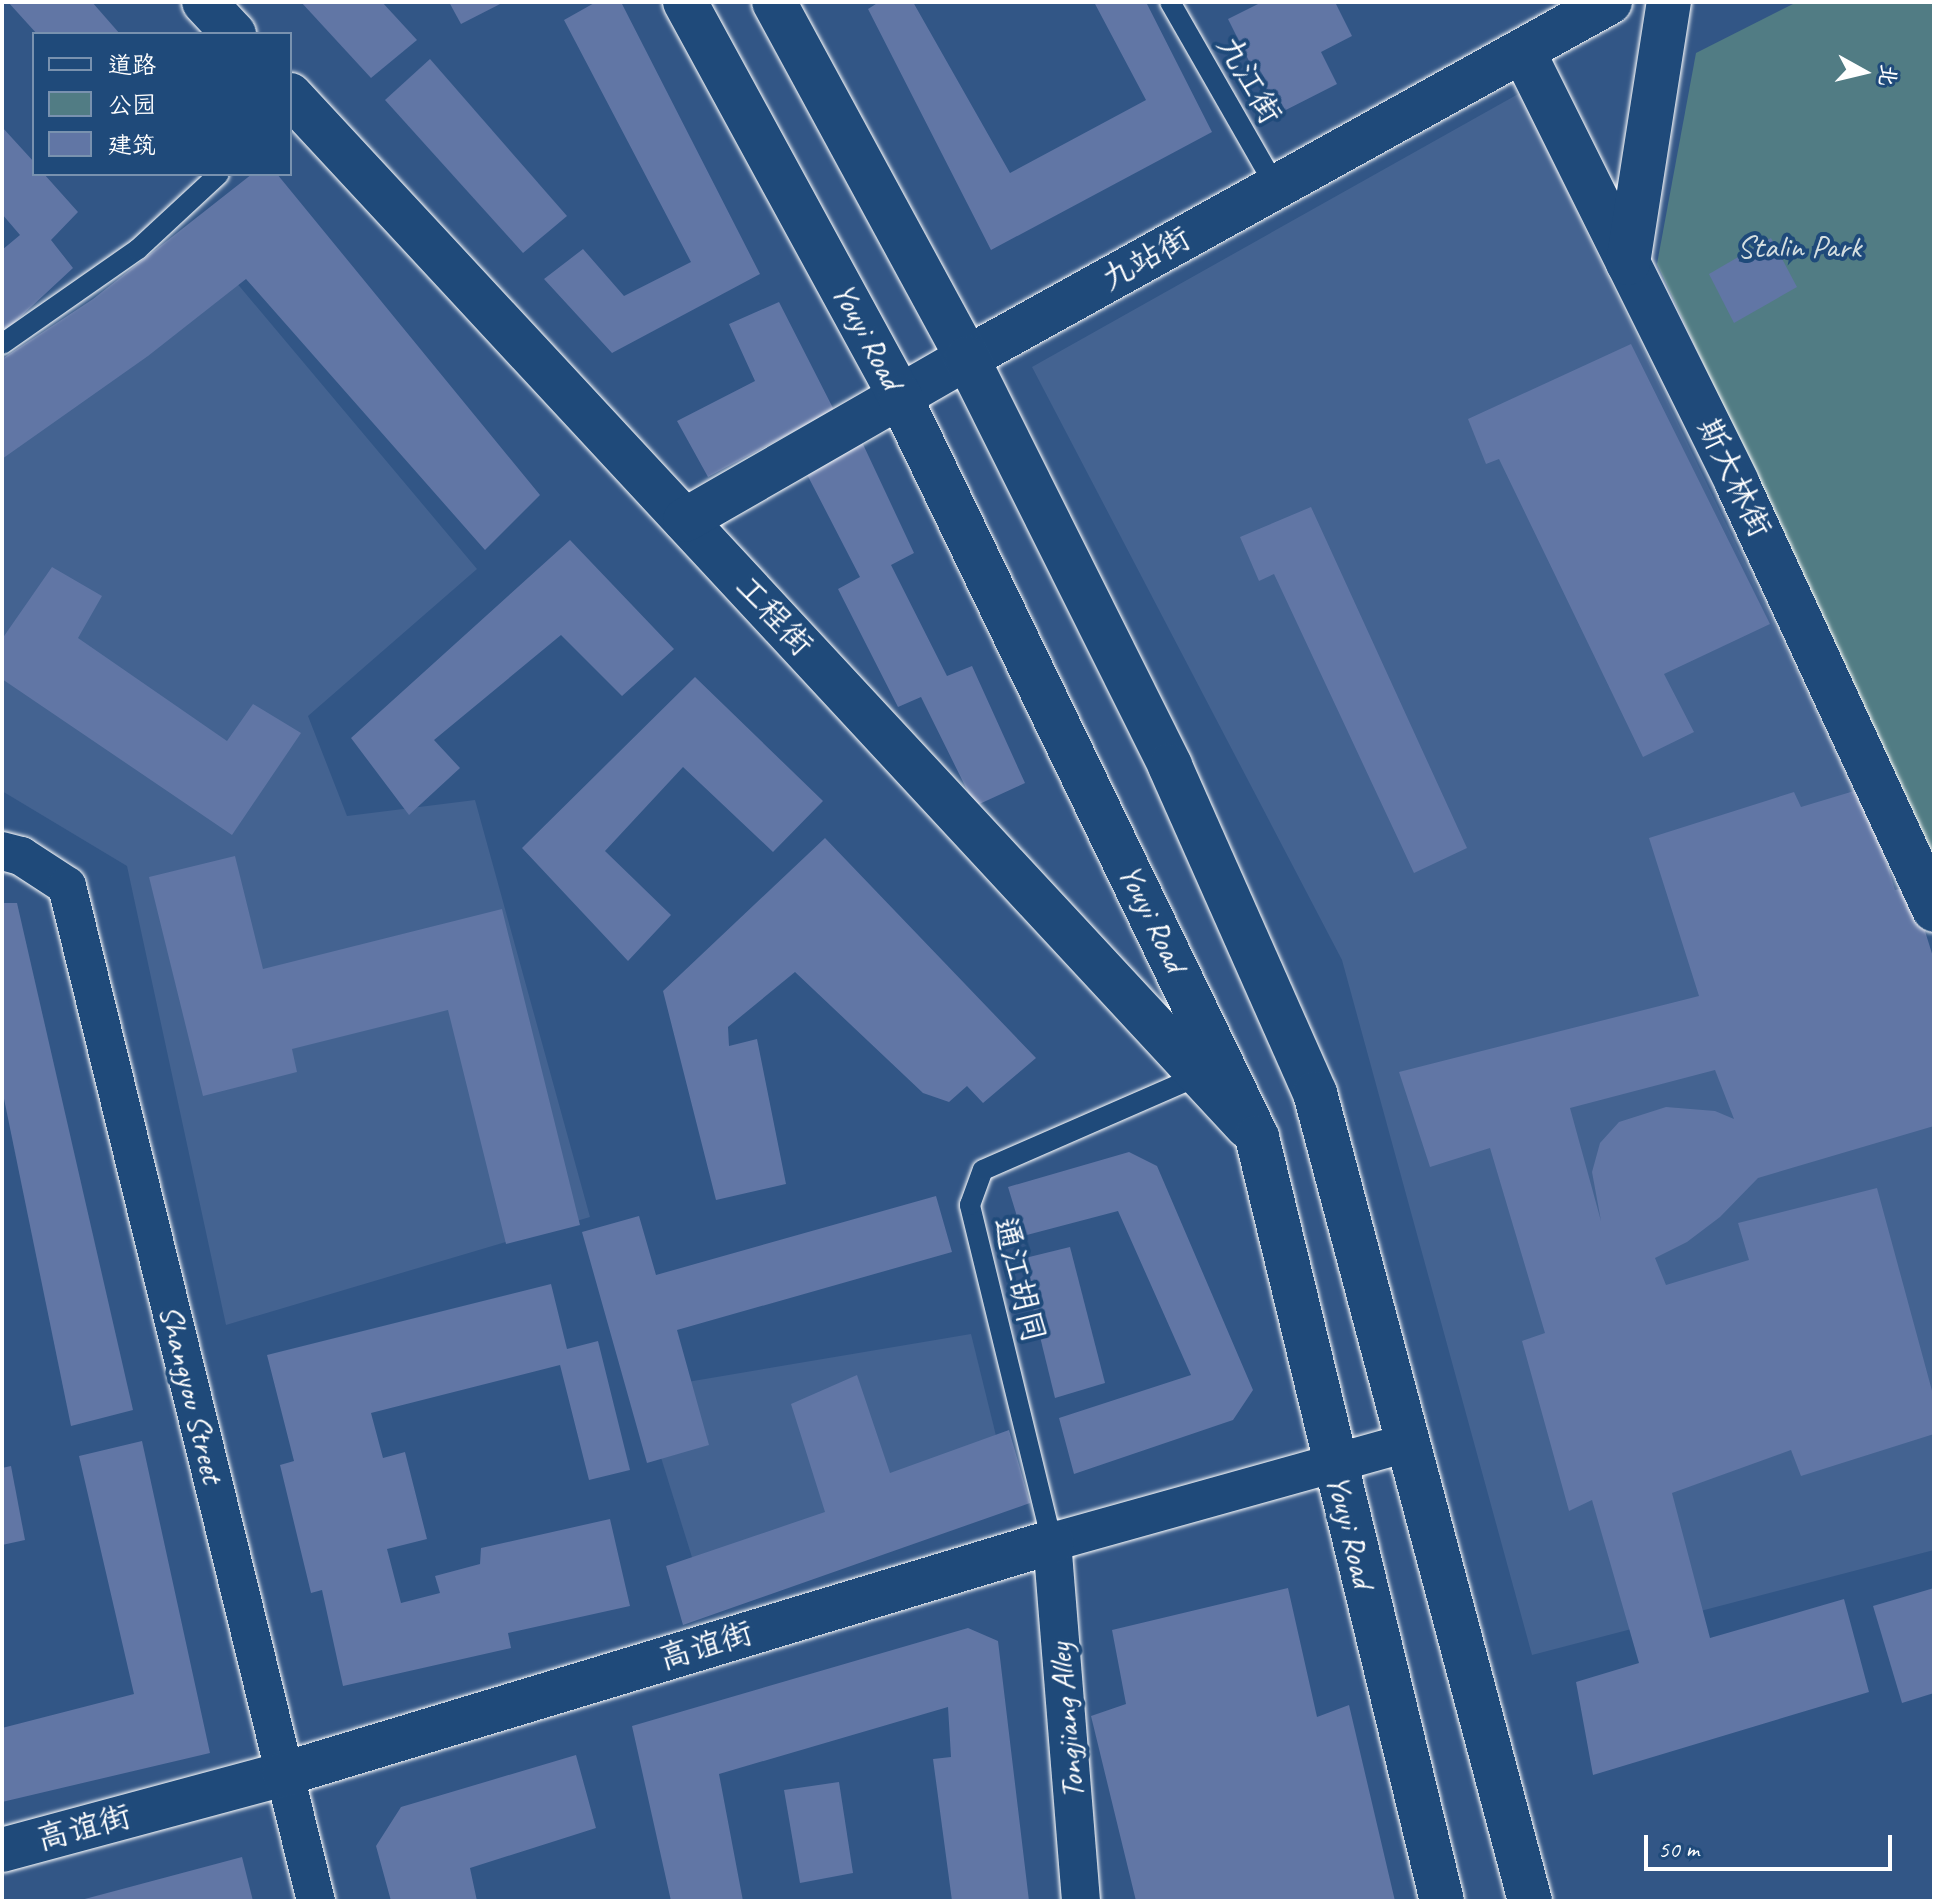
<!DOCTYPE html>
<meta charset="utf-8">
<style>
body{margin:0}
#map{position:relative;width:1936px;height:1903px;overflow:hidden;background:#325686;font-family:Caveat,"LXGW WenKai TC",sans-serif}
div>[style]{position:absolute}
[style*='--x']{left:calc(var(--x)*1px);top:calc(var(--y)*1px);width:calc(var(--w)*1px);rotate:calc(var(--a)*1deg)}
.built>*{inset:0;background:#446391}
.green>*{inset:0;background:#517c84}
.building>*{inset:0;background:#6176a5}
.roads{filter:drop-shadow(0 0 2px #fff) drop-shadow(0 0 2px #fff)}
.service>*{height:20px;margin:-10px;padding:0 10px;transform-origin:10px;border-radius:10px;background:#1f4a7a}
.minor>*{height:38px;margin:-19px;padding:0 19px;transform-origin:19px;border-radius:19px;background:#1f4a7a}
.tertiary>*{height:44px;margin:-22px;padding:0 22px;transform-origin:22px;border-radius:22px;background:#1f4a7a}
.trunk>*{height:44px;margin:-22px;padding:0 22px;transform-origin:22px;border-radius:22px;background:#1f4a7a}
span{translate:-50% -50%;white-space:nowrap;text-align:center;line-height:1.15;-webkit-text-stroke:8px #1f4a7a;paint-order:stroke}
.street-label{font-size:32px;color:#fff}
.park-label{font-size:32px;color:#d4dee0}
.frame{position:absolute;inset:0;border:4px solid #fff;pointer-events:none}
.legend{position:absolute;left:32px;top:32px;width:260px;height:144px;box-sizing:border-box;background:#1f4a7a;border:2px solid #7992af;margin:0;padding:10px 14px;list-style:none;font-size:24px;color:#fff}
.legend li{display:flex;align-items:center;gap:16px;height:40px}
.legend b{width:40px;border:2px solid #7992af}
.north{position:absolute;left:1824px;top:32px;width:80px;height:80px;-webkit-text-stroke:6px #1f4a7a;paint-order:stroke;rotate:98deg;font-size:22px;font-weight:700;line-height:32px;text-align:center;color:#fff}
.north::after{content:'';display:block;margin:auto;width:28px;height:36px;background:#fff;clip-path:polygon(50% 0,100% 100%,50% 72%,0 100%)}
.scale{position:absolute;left:1644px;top:1835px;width:248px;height:36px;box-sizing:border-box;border:4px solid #fff;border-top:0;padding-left:10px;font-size:24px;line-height:28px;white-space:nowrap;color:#fff;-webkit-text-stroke:6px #1f4a7a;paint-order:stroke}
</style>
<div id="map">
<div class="built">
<div style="clip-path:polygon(1520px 93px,1876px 837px,1934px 983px,1934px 1550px,1532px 1655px,1342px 960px,1032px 367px)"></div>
<div style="clip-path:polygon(225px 269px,477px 569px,308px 716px,347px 816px,475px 800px,590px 1217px,226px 1325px,127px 866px,2px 791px,2px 449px)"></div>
<div style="clip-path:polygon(971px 1334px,1013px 1505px,709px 1612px,640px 1390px)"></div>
</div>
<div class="green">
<div style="clip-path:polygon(1797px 2px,1934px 2px,1934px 860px,1657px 264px,1696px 53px)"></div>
</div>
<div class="building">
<div style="clip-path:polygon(8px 2px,92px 2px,120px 34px,37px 34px)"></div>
<div style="clip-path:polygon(301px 2px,382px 2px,417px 40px,371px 78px)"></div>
<div style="clip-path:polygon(449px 2px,504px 2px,461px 24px)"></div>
<div style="clip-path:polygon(596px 2px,621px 2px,760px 274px,612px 353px,544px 279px,583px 249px,624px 296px,691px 262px,564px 20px)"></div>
<div style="clip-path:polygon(879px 2px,913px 2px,1010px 173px,1146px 100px,1094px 2px,1146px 2px,1212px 132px,991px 250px,868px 9px)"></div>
<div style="clip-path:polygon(1262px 2px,1335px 2px,1352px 36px,1321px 52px,1337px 84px,1276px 115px,1228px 19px)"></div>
<div style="clip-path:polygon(430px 59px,567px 216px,523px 253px,385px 100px)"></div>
<div style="clip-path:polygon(2px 127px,34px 162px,34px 174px,44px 174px,78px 212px,51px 240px,73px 268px,2px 334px,2px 250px,20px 235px,2px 214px)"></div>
<div style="clip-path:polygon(252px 174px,277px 174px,540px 495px,485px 550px,246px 279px,148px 356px,2px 459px,2px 359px,93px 299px)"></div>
<div style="clip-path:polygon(1771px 238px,1797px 287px,1734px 323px,1709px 274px)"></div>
<div style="clip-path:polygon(779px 302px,834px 410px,708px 477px,677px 421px,755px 381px,729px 324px)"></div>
<div style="clip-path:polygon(1631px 344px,1770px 624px,1664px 674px,1694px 732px,1643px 757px,1499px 459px,1486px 464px,1468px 419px)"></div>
<div style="clip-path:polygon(854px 425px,914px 553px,891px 565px,947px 676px,972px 666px,1025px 783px,975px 806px,921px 697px,898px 707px,838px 589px,860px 577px,798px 457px)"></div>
<div style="clip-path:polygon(1311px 507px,1467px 848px,1414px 873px,1274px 574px,1259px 581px,1240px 537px)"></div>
<div style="clip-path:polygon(570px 540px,674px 649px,622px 696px,561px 635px,434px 740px,460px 768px,409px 815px,351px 738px)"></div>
<div style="clip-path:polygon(52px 567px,102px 596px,78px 638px,227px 741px,253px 704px,301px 733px,232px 835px,2px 679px,2px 639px)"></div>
<div style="clip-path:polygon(695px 677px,823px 801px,773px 852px,683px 767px,605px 851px,671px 915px,628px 961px,522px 848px)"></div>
<div style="clip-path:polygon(evenodd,1864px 788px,1895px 890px,1911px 886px,1934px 960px,1934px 1126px,1758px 1178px,1720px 1217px,1687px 1242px,1655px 1258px,1666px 1285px,1749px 1260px,1738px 1223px,1877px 1188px,1934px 1398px,1934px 1434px,1801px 1476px,1791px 1450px,1672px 1493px,1710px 1638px,1844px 1599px,1869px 1692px,1593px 1775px,1576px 1682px,1639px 1663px,1592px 1500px,1569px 1511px,1522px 1341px,1545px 1333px,1490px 1148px,1430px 1167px,1399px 1072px,1699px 996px,1649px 838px,1794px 792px,1801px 807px,1864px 788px,1715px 1070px,1734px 1119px,1715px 1111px,1666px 1107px,1619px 1122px,1600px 1143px,1592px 1172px,1601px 1221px,1570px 1108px,1715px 1070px)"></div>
<div style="clip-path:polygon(825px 838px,1036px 1058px,983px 1103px,967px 1086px,949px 1102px,923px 1093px,795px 972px,728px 1027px,729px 1046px,757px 1039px,786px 1184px,716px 1200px,663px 991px)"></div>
<div style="clip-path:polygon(235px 856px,263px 969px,502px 909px,580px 1225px,506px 1244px,448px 1010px,292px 1049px,297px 1072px,203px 1096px,149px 877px)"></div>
<div style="clip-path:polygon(2px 903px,17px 903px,133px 1410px,71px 1426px,2px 1089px)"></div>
<div style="clip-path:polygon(1129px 1152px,1157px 1166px,1253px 1390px,1233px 1420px,1074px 1474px,1059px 1418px,1191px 1375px,1118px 1211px,1023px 1236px,1008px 1187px)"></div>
<div style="clip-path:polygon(936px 1196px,952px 1252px,677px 1330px,709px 1445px,647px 1463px,582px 1232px,639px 1216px,656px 1275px)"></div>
<div style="clip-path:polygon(1070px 1247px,1105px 1383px,1055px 1398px,1021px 1259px)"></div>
<div style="clip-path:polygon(551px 1284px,567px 1349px,598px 1341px,630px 1470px,589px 1480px,560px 1365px,371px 1413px,383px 1458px,405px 1452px,427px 1539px,387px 1549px,401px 1603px,440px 1593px,435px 1576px,480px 1564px,481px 1548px,610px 1519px,630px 1606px,508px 1633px,511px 1648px,343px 1686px,322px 1590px,311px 1593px,280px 1465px,294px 1461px,267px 1355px)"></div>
<div style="clip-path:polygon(857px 1375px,890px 1473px,1009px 1430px,1030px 1503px,683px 1625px,666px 1566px,825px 1512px,791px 1404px)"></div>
<div style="clip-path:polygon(142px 1441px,210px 1753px,2px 1802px,2px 1728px,134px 1694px,79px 1456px)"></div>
<div style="clip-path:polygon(11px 1466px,25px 1540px,2px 1545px,2px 1468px)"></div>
<div style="clip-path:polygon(1288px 1588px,1317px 1717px,1349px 1705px,1395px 1901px,1136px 1901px,1091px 1716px,1126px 1704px,1112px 1630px)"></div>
<div style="clip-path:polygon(1934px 1588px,1934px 1693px,1902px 1703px,1873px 1606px)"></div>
<div style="clip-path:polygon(968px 1628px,998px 1641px,1029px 1901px,952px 1901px,933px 1759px,951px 1757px,948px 1707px,719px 1774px,743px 1901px,671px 1901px,632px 1726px)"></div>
<div style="clip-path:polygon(576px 1755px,596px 1828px,470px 1868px,477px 1901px,391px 1901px,376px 1846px,401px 1807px)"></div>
<div style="clip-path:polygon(839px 1782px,853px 1873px,800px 1883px,784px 1790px)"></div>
<div style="clip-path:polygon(242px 1857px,253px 1901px,81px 1901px,81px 1900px)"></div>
</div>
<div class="roads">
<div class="service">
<div style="--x:1170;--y:2;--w:213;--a:60.2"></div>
<div style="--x:2;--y:344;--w:166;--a:-34.9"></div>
<div style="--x:138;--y:249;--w:110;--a:-42.8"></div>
<div style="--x:1052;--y:1542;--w:347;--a:-103.7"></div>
<div style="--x:970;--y:1205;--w:37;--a:-70"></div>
<div style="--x:983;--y:1170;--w:237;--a:-23.6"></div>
</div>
<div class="minor">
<div style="--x:2;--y:851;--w:20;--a:15"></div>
<div style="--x:21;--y:856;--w:55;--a:33.1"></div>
<div style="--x:67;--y:886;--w:1045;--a:76.22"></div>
<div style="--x:1081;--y:1901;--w:360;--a:-94.6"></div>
<div style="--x:1052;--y:1542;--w:371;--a:-15.6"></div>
</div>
<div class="tertiary">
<div style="--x:204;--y:2;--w:44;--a:46.8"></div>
<div style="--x:1523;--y:51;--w:482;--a:63.6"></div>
<div style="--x:1737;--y:483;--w:470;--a:65.2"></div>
<div style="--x:290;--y:95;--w:1407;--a:47.13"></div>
<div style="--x:1628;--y:263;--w:264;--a:-81.1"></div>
<div style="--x:685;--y:520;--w:325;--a:-29.9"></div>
<div style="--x:967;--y:358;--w:735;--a:-28.97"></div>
<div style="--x:2;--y:1850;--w:292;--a:-15.1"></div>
<div style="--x:284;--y:1774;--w:802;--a:-16.81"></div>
</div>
<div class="trunk">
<div style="--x:685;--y:2;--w:450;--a:61.4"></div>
<div style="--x:900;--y:397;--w:822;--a:64.25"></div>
<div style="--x:1257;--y:1137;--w:786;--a:76.39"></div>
<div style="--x:774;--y:2;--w:405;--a:61.5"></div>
<div style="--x:967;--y:358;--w:456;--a:63.5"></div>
<div style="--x:1170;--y:766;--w:358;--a:66.1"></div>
<div style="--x:1315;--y:1093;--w:836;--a:75.1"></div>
</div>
</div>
<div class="street-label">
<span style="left:1249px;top:80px;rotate:60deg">九江街</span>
<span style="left:1146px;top:259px;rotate:-29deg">九站街</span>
<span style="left:867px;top:336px;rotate:62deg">Youyi Road</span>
<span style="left:1734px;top:478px;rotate:64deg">斯大林街</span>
<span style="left:774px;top:616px;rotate:47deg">工程街</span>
<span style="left:1152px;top:918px;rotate:64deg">Youyi Road</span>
<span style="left:1019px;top:1280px;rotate:76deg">通江胡同</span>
<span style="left:191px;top:1394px;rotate:76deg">Shangyou Street</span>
<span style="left:1350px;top:1531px;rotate:76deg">Youyi Road</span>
<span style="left:706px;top:1646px;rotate:-17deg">高谊街</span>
<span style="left:1067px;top:1721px;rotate:-95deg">Tongjiang Alley</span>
<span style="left:84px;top:1828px;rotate:-15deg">高谊街</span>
</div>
<div class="park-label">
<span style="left:1799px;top:247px">Stalin Park</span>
</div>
<div class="frame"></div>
<ul class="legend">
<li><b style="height:10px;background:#1f4a7a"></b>道路</li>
<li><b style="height:22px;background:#517c84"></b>公园</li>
<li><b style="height:22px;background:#6176a5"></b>建筑</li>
</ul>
<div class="north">北</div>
<div class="scale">50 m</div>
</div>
